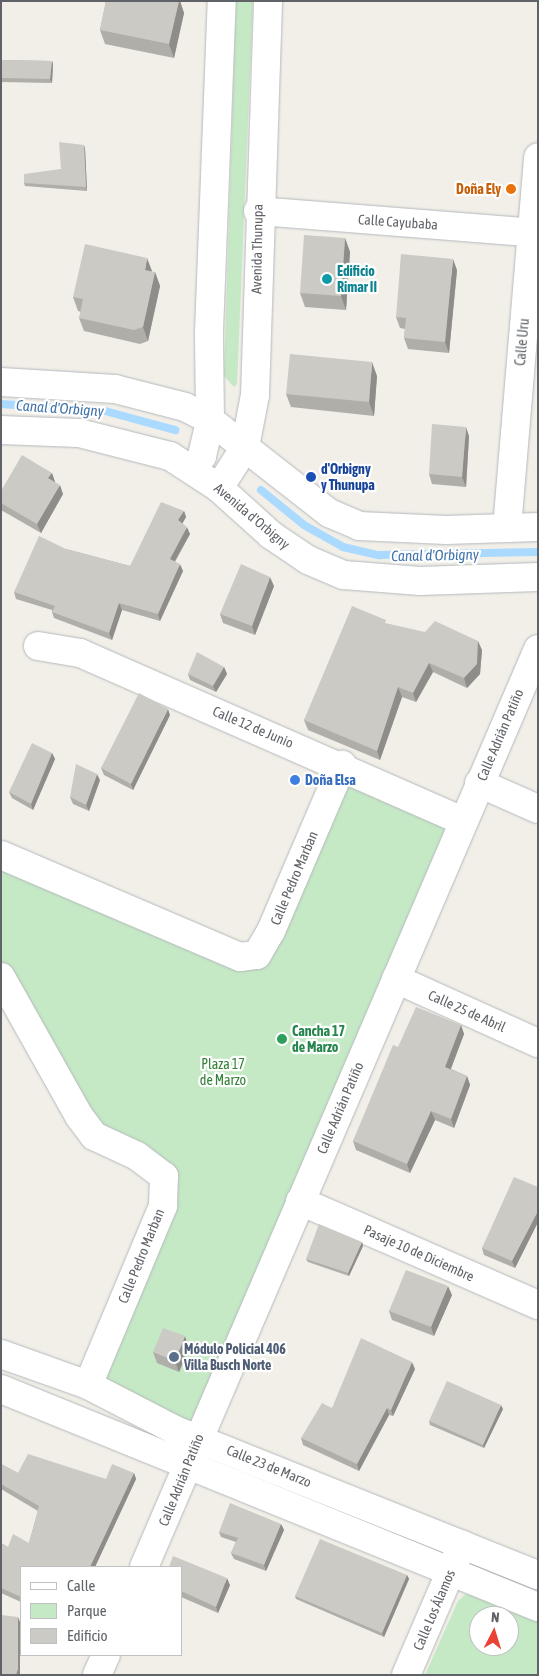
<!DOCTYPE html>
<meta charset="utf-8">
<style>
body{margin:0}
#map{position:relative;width:539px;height:1676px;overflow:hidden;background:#f1efe8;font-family:"Asap Condensed",sans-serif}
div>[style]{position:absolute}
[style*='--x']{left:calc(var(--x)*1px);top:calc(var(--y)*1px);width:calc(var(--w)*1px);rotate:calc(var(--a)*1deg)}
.green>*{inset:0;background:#c5e8c5}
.stream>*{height:8px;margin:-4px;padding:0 4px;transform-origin:4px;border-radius:4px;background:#aadaff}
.roads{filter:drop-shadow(0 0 1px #b5b8bc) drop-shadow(0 0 1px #b5b8bc)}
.minor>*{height:28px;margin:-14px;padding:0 14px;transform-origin:14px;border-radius:14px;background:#fff}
.tertiary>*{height:28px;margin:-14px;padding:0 14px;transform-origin:14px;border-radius:14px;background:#fff}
.secondary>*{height:28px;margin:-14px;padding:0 14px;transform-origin:14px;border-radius:14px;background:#fff}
.wall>*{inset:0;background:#afaea9}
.shaded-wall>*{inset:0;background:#8f8d8a}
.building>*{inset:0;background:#cccac5}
.dots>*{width:14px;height:14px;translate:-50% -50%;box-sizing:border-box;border:2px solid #fff;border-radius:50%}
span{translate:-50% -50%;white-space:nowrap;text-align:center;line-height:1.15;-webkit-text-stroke:4.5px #fff;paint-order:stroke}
.food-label{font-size:14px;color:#c56008;font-weight:700}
.right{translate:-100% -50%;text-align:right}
.street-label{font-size:14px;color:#5f6368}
.culture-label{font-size:14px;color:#0d838f;font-weight:700}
.left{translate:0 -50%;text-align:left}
.transit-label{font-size:14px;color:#164399;font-weight:700}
.shop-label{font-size:14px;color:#366cbe;font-weight:700}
.leisure-label{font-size:14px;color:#27864d;font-weight:700}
.park-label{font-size:14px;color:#348238}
.service-label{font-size:14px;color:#4e5e75;font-weight:700}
.water-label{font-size:15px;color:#4174aa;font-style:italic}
.frame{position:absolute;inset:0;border:2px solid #5f6368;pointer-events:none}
.legend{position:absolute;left:20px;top:1566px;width:162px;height:90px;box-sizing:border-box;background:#fff;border:1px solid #bfc1c3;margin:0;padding:6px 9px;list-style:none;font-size:15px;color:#5f6368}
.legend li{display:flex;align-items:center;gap:10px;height:25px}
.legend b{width:25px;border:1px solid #bfc1c3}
.north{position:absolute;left:469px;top:1606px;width:50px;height:50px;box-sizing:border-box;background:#fff;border:1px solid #bfc1c3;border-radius:50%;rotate:5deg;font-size:14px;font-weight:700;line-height:20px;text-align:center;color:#5f6368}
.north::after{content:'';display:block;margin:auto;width:18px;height:22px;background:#ea4335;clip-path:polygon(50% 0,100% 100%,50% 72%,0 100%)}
</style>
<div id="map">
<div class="green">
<div style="clip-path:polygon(236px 1px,253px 1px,237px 384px,234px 387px,224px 376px)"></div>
<div style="clip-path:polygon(352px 782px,442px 820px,444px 831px,191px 1423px,112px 1385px,103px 1375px,173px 1189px,89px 1118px,1px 961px,1px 866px,237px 965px)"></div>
<div style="clip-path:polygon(evenodd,469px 1591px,538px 1618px,538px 1675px,425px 1675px,458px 1601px,469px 1591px,479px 1616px,509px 1616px,509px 1646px,479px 1646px,479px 1616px)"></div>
</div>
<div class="stream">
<div style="--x:1;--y:404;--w:104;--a:3.9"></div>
<div style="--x:105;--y:411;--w:73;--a:15.2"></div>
<div style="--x:261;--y:490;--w:55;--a:39.1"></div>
<div style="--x:304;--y:525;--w:45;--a:29.4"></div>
<div style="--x:343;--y:547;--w:37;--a:13"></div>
<div style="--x:379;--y:555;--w:159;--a:-1.1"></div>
</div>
<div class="roads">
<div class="minor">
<div style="--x:258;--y:211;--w:281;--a:4.5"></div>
<div style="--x:507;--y:528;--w:372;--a:-85.2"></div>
<div style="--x:38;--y:646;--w:43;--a:9.5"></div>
<div style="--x:80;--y:653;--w:418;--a:23.7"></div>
<div style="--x:479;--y:783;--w:64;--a:23.8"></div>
<div style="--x:1;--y:855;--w:260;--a:23.1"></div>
<div style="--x:240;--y:957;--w:17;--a:-7"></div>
<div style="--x:257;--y:955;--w:28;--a:-60"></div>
<div style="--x:271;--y:931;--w:181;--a:-66.8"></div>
<div style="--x:1;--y:977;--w:159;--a:60.7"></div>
<div style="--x:79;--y:1116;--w:25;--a:53"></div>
<div style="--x:94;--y:1136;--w:47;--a:24.9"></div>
<div style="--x:137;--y:1156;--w:34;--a:37"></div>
<div style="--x:164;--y:1176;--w:30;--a:92"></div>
<div style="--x:163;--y:1206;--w:194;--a:112.7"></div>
<div style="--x:396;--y:979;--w:156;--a:24.3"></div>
<div style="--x:300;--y:1201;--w:260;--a:23.6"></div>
<div style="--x:144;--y:1567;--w:999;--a:-66.77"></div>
<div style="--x:97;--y:1675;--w:22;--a:-66"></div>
<div style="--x:406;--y:1675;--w:142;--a:-66.7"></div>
</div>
<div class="tertiary">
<div style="--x:193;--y:469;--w:16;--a:-55"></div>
<div style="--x:202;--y:456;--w:37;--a:-77"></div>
<div style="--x:210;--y:420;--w:88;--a:-90.7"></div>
<div style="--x:209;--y:332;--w:331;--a:-87.8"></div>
<div style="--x:219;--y:488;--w:49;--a:-57.6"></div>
<div style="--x:245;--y:447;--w:53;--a:-79.1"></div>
<div style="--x:255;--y:395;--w:394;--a:-88.1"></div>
<div style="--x:1;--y:1354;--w:92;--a:19.6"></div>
<div style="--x:88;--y:1385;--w:98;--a:27.3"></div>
<div style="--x:175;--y:1430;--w:391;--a:21.8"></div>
<div style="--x:1;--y:1389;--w:580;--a:22.1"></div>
</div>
<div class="secondary">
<div style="--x:1;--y:382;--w:114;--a:3.5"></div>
<div style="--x:115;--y:389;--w:72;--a:14.4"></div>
<div style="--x:185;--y:407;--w:28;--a:27"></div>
<div style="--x:210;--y:420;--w:151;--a:38"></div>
<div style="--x:329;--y:513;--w:33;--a:23"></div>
<div style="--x:359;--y:526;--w:87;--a:2.6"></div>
<div style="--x:446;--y:530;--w:92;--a:-1.9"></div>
<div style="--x:1;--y:430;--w:78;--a:2.2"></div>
<div style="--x:79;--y:433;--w:94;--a:14.2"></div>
<div style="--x:170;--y:456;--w:59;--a:33.1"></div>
<div style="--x:219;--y:488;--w:70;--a:42.1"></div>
<div style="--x:271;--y:535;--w:45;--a:34"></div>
<div style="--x:308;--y:560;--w:39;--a:23"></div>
<div style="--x:344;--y:575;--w:76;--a:4.5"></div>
<div style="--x:420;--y:581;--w:118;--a:-1.9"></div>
</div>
</div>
<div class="wall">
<div style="clip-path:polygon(106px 1px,180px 1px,184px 13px,174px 58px,105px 44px,100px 30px)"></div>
<div style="clip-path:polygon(1px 60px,52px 61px,53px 64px,52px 83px,1px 82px)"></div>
<div style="clip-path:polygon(85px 148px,87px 191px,25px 186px,24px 183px,61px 169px)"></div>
<div style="clip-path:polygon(345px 238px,350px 252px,346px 310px,305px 307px,300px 293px)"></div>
<div style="clip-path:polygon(457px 270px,449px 353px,408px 349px,404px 338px,405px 329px,400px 328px,396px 317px)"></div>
<div style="clip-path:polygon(152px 272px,155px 272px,160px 286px,148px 341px,140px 344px,84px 331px,79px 318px,81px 312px,78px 311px,73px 297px)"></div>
<div style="clip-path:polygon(377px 376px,374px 416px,291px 407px,286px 394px)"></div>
<div style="clip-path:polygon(469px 436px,466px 487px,432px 484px,429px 474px)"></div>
<div style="clip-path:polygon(52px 473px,55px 482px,63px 494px,41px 533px,1px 510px,1px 491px)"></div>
<div style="clip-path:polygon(184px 511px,186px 517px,182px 523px,190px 534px,175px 562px,183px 571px,160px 621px,122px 610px,112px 640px,54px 618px,52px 612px,52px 610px,16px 599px,14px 592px,66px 549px,130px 566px)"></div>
<div style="clip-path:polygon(274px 586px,255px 635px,223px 623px,220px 614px)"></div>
<div style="clip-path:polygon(388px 624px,482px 650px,480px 674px,467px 688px,433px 672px,416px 702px,402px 697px,380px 760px,308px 730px,304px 720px)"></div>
<div style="clip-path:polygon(224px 667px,227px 674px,216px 692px,190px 680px,188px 674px)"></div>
<div style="clip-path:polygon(170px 715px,133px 790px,104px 775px,101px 768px)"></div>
<div style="clip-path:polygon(52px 753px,55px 759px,33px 810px,12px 798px,9px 792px)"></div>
<div style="clip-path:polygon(100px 780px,89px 811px,73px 804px,70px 797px)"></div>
<div style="clip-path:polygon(461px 1025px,464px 1034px,451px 1069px,467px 1076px,470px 1085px,454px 1128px,435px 1120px,410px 1173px,356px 1150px,353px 1141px,398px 1047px)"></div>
<div style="clip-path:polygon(538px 1187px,538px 1222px,515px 1268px,484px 1255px,482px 1248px)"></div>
<div style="clip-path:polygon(362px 1242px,363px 1246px,349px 1276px,308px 1262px,306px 1259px)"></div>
<div style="clip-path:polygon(452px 1295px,434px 1336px,392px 1320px,389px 1311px)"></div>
<div style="clip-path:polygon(189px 1348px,179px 1372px,157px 1363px,153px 1352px)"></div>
<div style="clip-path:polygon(415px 1369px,393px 1416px,389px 1415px,359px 1471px,303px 1445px,301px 1438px,332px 1408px)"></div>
<div style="clip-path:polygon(503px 1409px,484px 1448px,430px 1425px,429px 1421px)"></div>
<div style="clip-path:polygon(1px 1464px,18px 1473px,106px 1479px,134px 1473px,136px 1479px,95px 1567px,21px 1567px,21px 1602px,1px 1593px,1px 1543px,8px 1547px,29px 1543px,38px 1511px,1px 1489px)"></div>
<div style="clip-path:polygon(281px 1524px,284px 1530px,266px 1571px,234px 1559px,231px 1553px,236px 1542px,221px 1537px,219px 1532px)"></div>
<div style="clip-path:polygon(181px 1567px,230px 1585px,218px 1613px,181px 1597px)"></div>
<div style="clip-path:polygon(407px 1575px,409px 1579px,384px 1637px,296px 1599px,295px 1596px)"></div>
</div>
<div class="shaded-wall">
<div style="clip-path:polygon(179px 1px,180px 1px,184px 13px,174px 58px,169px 44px)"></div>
<div style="clip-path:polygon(52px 61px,53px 64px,52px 83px,50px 79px)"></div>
<div style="clip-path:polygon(84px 145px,85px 148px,87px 191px,86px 187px)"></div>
<div style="clip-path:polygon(345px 238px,350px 252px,346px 310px,341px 296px)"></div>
<div style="clip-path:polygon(147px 258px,152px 271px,150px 284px,145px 270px)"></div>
<div style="clip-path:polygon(453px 259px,457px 270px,449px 353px,445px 342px)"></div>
<div style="clip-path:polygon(155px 272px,160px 286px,148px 341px,143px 327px)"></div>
<div style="clip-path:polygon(372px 362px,377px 376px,374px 416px,369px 402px)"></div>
<div style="clip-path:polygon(466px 427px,469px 436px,466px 487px,462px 477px)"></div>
<div style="clip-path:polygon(52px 473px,55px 482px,52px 488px,48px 478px)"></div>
<div style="clip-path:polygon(60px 485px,63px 494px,41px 533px,37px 524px)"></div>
<div style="clip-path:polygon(184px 511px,186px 517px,181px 526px,178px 520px)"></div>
<div style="clip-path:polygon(187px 527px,190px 534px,172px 566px,170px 559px)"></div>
<div style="clip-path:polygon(180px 564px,183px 571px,160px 621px,158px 614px)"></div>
<div style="clip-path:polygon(270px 577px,274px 586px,255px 635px,252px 626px)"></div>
<div style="clip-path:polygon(119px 603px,122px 610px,112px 640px,109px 633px)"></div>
<div style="clip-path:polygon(478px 641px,482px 650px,480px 674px,467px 688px,464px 678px)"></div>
<div style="clip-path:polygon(429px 663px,433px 672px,416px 702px,413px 693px)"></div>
<div style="clip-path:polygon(224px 667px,227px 674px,216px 692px,213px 686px)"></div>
<div style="clip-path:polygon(398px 687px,402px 697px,380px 760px,377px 751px)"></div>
<div style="clip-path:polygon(168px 709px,170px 715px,133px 790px,131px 784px)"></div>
<div style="clip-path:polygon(52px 753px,55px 759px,33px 810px,31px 804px)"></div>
<div style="clip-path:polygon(97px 774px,100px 780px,89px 811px,86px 805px)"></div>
<div style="clip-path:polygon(461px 1025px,464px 1034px,448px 1076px,445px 1067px)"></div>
<div style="clip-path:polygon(467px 1076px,470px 1085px,454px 1128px,451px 1119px)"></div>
<div style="clip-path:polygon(431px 1111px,435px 1120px,410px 1173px,407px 1164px)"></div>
<div style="clip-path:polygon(538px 1211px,538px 1222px,515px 1268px,512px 1261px)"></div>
<div style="clip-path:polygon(362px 1242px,363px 1246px,349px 1276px,348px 1273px)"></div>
<div style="clip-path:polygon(448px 1286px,452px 1295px,434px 1336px,431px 1327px)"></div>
<div style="clip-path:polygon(185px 1336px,189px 1348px,179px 1372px,175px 1361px)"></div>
<div style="clip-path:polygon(412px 1362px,415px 1369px,393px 1416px,391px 1410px)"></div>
<div style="clip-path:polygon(501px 1405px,503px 1409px,484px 1448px,483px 1445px)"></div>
<div style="clip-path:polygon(387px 1408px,389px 1415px,359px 1471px,357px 1464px)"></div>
<div style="clip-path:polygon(134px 1473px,136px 1479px,95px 1567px,90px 1567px)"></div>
<div style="clip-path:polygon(281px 1524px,284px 1530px,266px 1571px,264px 1565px)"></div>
<div style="clip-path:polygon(407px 1575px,409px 1579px,384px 1637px,382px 1633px)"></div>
<div style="clip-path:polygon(227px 1578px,230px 1585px,218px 1613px,216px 1607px)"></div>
<div style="clip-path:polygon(18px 1617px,20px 1622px,20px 1674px,19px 1675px,16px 1675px)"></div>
</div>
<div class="building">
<div style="clip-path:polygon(106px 1px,179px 1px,169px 44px,100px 30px)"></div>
<div style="clip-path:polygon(1px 60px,52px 61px,50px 79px,1px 78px)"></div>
<div style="clip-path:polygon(59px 142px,84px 145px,86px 187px,24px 183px,24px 174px,61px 169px)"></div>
<div style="clip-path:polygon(304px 235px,345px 238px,341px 296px,300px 293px)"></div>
<div style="clip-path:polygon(85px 244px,147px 258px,145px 270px,155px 272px,143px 327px,134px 330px,79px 318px,83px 299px,73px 297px)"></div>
<div style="clip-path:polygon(401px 254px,453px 259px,445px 342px,404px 338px,406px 318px,396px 317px)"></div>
<div style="clip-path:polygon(290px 354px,372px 362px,369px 402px,286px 394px)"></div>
<div style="clip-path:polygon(432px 424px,466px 427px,462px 477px,429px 474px)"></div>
<div style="clip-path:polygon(22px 455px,52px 473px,48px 478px,60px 485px,37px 524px,1px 503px,1px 491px)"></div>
<div style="clip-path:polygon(161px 502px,184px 511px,178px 520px,187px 527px,170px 559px,180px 564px,158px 614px,119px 603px,109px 633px,52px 612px,55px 606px,14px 592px,39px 536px,66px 549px,130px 566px)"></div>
<div style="clip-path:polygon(241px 564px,270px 577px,252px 626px,220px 614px)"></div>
<div style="clip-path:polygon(352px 606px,386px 620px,385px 623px,425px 632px,435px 621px,478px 641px,477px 664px,464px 678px,429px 663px,413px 693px,398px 687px,377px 751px,304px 720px)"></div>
<div style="clip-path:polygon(197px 652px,224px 667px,213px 686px,188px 674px)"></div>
<div style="clip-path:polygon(139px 693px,168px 709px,131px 784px,101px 768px)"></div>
<div style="clip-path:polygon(32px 743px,52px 753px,31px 804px,9px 792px)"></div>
<div style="clip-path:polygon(76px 764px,97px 774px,86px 805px,70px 797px)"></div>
<div style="clip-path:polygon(416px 1007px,461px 1025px,445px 1067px,467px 1076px,451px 1119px,431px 1111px,407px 1164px,353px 1141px,393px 1045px,398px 1047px)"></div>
<div style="clip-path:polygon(514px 1177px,538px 1187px,538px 1211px,512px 1261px,482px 1248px)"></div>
<div style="clip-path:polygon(319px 1224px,362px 1242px,348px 1273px,306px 1259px)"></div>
<div style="clip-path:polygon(406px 1270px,448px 1286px,431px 1327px,389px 1311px)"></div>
<div style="clip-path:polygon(163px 1328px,185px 1336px,175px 1361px,153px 1352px)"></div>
<div style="clip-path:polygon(361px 1338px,412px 1362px,391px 1410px,387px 1408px,357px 1464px,301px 1438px,322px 1403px,332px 1408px)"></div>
<div style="clip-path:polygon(447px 1381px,501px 1405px,483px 1445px,429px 1421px)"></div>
<div style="clip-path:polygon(28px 1454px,106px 1479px,112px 1464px,134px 1473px,90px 1567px,21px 1567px,21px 1597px,1px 1588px,1px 1543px,8px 1547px,13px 1534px,29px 1543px,39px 1506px,1px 1484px,1px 1464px,18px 1473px)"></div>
<div style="clip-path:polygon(230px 1503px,281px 1524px,264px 1565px,231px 1553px,238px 1538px,219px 1532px)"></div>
<div style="clip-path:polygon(320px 1539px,407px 1575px,382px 1633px,295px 1596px)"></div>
<div style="clip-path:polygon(173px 1556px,227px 1578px,216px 1607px,181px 1591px,181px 1567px,169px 1567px)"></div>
<div style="clip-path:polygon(1px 1615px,18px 1617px,18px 1669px,16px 1675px,1px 1675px)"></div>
</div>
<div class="dots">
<div style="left:511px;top:189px;background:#e8710a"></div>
<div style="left:327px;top:279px;background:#0f9aa8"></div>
<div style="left:311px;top:477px;background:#1a4fb4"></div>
<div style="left:295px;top:780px;background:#3f7fe0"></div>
<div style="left:282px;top:1039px;background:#2e9e5b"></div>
<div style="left:174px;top:1357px;background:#5c6f8a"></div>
</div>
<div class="food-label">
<span class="right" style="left:501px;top:189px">Doña Ely</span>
</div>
<div class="street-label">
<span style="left:398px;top:222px;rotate:4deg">Calle Cayubaba</span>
<span style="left:257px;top:249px;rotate:-89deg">Avenida Thunupa</span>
<span style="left:522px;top:342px;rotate:-85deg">Calle Uru</span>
<span style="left:252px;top:516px;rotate:40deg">Avenida d'Orbigny</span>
<span style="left:253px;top:727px;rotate:23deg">Calle 12 de Junio</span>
<span style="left:500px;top:735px;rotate:-67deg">Calle Adrián Patiño</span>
<span style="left:294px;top:878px;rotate:-67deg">Calle Pedro Marban</span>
<span style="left:467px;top:1011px;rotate:24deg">Calle 25 de Abril</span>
<span style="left:340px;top:1108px;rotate:-67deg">Calle Adrián Patiño</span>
<span style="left:419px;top:1253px;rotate:24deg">Pasaje 10 de Diciembre</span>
<span style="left:141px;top:1256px;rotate:-68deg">Calle Pedro Marban</span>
<span style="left:269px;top:1466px;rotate:22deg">Calle 23 de Marzo</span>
<span style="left:181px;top:1480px;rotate:-68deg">Calle Adrián Patiño</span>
<span style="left:434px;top:1610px;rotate:-67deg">Calle Los Álamos</span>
</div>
<div class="culture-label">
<span class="left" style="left:337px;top:279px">Edificio<br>Rimar II</span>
</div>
<div class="transit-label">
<span class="left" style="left:321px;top:477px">d'Orbigny<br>y Thunupa</span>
</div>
<div class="shop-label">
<span class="left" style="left:305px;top:780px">Doña Elsa</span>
</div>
<div class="leisure-label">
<span class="left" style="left:292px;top:1039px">Cancha 17<br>de Marzo</span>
</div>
<div class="park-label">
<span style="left:223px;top:1072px">Plaza 17<br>de Marzo</span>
</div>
<div class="service-label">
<span class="left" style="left:184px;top:1357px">Módulo Policial 406<br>Villa Busch Norte</span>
</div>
<div class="water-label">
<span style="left:60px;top:408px;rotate:4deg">Canal d'Orbigny</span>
<span style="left:435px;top:555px;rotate:-1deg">Canal d'Orbigny</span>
</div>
<div class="frame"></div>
<ul class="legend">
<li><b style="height:6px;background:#fff"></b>Calle</li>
<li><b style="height:14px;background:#c5e8c5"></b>Parque</li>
<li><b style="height:14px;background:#cccac5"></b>Edificio</li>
</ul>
<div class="north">N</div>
</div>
